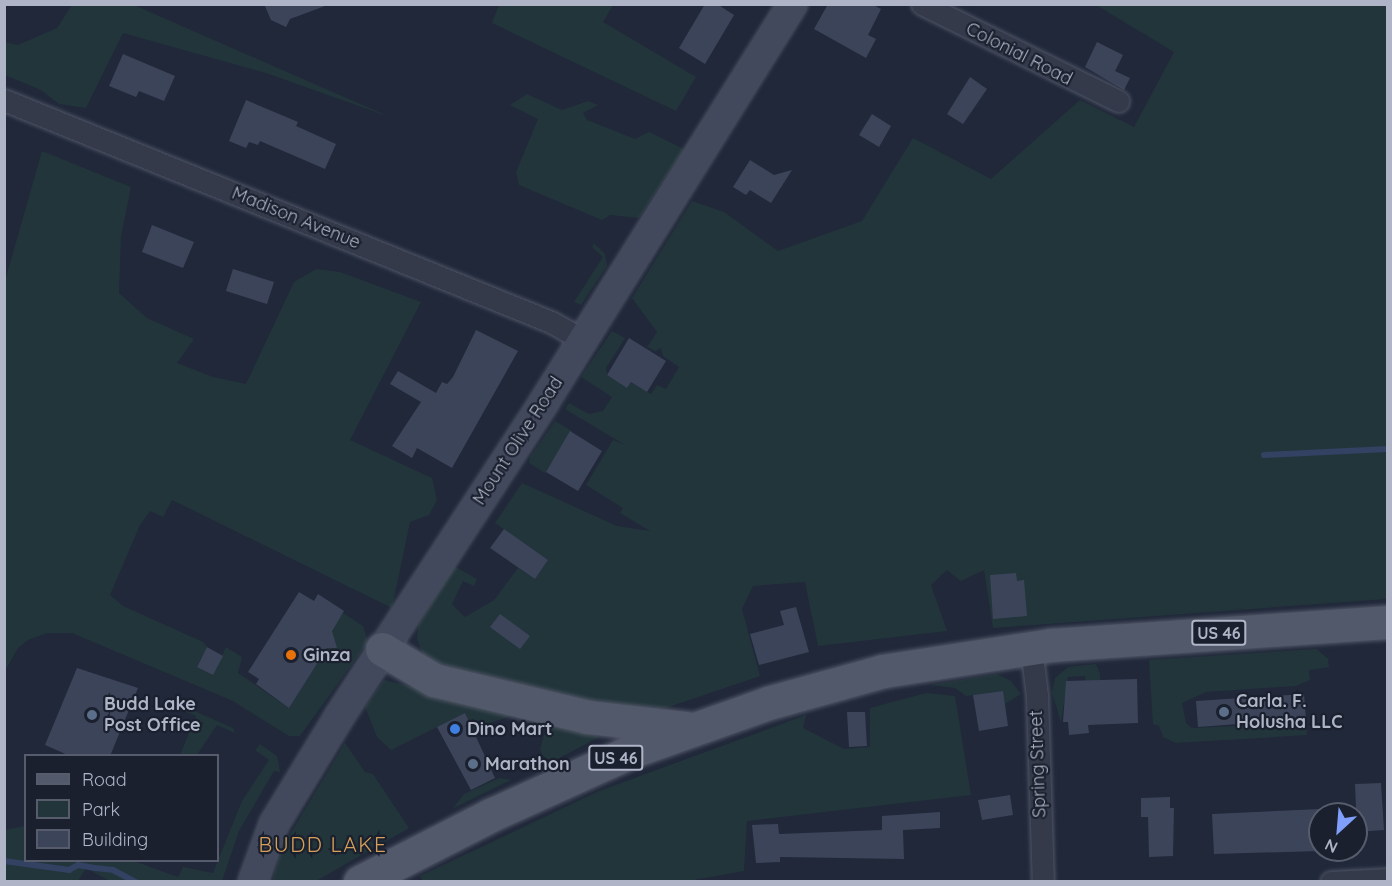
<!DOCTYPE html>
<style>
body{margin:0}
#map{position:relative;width:1392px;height:886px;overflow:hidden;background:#20283a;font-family:Quicksand,sans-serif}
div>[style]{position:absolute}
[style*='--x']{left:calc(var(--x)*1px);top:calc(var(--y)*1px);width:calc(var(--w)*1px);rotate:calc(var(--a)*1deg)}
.green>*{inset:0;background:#22353b}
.stream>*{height:6px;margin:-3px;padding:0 3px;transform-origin:3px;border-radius:3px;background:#334162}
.building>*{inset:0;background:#3c445a}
.roads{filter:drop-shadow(0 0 2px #4f5565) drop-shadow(0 0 2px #4f5565)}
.street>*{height:21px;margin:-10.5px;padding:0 10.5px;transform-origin:10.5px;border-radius:10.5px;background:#343a4a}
.secondary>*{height:28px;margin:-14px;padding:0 14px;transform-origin:14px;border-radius:14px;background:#42495d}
.primary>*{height:33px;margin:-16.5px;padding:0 16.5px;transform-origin:16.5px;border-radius:16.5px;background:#52596a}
.dots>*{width:16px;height:16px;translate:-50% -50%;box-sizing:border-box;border:3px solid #1a202e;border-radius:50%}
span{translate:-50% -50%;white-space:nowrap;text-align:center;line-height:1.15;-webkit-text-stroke:4.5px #1a202e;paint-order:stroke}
.shield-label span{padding:2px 4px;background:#1a202e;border:2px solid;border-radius:4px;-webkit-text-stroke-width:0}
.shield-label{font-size:16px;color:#afb5c6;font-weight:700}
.street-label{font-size:18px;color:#afb5c6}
.poi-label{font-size:18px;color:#afb5c6;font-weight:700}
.left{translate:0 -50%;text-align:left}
.quarter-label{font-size:21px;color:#d6a05a;letter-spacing:1.5px}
.frame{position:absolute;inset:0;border:6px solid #afb5c6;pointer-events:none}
.legend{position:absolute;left:24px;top:754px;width:195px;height:108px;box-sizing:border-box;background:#1a202e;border:2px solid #565c6b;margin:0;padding:8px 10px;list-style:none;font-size:18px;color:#afb5c6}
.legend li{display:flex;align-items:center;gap:12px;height:30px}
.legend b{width:30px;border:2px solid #565c6b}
.north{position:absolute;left:1308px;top:802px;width:60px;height:60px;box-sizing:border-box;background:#1a202e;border:2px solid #565c6b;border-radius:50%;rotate:206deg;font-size:16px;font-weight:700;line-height:24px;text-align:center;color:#afb5c6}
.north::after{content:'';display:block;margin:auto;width:21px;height:27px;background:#7f9ffb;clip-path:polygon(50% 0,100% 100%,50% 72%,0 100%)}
</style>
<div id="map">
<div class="green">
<div style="clip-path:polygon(72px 5px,134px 5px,390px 117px,266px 73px,123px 33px,86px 108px,59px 104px,41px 90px,5px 75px,5px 42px,18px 45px,57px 28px)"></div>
<div style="clip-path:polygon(499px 5px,613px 5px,603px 22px,696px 77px,676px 111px,492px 23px)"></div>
<div style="clip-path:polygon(1096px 5px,1387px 5px,1387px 599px,993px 628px,984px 570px,961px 581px,947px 570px,931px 585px,947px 631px,818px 646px,805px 582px,753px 586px,742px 609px,760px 676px,648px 714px,446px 672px,424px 658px,417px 639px,418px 625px,454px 566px,477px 579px,474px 586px,463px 581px,452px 604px,465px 617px,494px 600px,518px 568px,535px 579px,548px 560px,495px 523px,522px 483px,617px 526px,650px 531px,620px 513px,623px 508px,586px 485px,613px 440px,625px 445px,565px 409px,569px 403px,589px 414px,603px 411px,612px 397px,581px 377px,612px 331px,625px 338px,606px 368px,607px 375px,627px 388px,631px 382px,651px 394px,657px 385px,666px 389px,679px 367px,663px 356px,661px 348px,655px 351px,647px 347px,657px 332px,632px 298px,692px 201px,724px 212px,778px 251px,862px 221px,913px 138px,991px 179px,1080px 100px,1134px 127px,1174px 52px)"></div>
<div style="clip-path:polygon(527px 94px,562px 110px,588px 101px,598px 105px,583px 113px,587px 120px,635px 139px,649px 132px,684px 149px,639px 218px,610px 215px,602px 220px,519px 185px,516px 172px,538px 119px,510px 105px)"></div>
<div style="clip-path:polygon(42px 151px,131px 187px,121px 236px,119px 293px,147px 318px,194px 339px,177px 363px,213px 377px,246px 384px,294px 282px,316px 269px,340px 272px,421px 302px,350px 440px,432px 478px,437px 500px,429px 515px,410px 522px,392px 608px,172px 500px,163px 517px,150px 511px,140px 525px,110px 595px,123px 606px,203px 642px,207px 647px,197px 666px,213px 675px,226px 647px,229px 649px,242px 657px,238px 673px,289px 708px,327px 648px,335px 643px,328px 634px,343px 613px,363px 626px,368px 642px,300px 736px,289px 736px,233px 701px,72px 633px,47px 633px,28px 640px,18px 648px,5px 671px,5px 281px)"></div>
<div style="clip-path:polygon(594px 243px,605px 254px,607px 266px,581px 305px,574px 302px,603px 257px,592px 247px)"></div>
<div style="clip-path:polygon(555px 421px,572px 431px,545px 473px,529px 463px,530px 457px)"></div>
<div style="clip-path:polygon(1317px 649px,1328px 659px,1329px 667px,1309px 670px,1310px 680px,1296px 686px,1206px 692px,1182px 703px,1186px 723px,1192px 728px,1306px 723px,1307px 735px,1176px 743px,1163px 737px,1159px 726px,1153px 724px,1149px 660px)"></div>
<div style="clip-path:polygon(1096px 664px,1100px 674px,1101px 712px,1089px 713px,1085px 676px,1068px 677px,1061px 722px,1052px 693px,1055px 678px,1068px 667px)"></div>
<div style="clip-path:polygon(997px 674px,1011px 681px,1021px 694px,1005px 704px,1002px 691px,966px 696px,955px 688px,930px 685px)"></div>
<div style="clip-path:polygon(384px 680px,520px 713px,472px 729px,465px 713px,391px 750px,377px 737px,365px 707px)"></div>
<div style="clip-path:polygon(926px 693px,955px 696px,971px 795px,747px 821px,744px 871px,688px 881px,423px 882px,420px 876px,599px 791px,806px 715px,803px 728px,844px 749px,870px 747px,870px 708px)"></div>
<div style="clip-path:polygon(181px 705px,233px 728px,235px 733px,217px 725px,197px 755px,180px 755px,196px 716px,180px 709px)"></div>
<div style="clip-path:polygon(554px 725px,589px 732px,599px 737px,552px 762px,542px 755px,540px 749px,544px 735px)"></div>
<div style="clip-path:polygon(345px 743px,365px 772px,373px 774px,409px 828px,316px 881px,272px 881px,283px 846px)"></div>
<div style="clip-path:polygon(260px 744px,277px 756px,280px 772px,274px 771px,239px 831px,222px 881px,110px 881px,86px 868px,78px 881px,5px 881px,5px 830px,25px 826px,26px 860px,134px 861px,178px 877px,183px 867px,213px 873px,242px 801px,269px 760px,255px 750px)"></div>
<div style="clip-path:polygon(499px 778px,511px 780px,452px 809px,464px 794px)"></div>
</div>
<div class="stream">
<div style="--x:1264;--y:455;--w:124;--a:-2.8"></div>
<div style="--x:4;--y:861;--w:66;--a:7.9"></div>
<div style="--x:69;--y:870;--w:10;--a:-29"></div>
<div style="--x:78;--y:865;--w:17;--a:10"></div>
<div style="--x:95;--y:868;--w:18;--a:6"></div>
<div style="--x:113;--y:870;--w:26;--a:28"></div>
</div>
<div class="building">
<div style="clip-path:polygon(264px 4px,325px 4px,325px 6px,290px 19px,286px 27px,271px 20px)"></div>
<div style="clip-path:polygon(705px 4px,717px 4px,734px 15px,705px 64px,679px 48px)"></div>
<div style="clip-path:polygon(828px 4px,871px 4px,881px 9px,868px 35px,876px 39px,866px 58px,814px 29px)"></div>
<div style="clip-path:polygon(1097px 42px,1123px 55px,1115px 71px,1130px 78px,1124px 90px,1085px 67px)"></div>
<div style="clip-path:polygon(123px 54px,175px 76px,164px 101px,139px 91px,136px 97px,109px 86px)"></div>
<div style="clip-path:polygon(970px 77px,987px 89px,963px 124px,947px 114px)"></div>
<div style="clip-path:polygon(246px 100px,298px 122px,296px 126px,336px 144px,325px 169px,260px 141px,258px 145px,249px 142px,246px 148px,229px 141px)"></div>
<div style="clip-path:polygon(872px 114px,891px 126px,879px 147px,859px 135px)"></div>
<div style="clip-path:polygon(750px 160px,774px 175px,792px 170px,771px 203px,750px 190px,746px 195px,733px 187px)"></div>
<div style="clip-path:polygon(152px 225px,194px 242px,183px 268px,142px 252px)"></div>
<div style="clip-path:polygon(233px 269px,274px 282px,267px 304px,226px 291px)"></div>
<div style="clip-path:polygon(476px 330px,518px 351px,452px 468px,417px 448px,412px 458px,392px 446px,421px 402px,390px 384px,398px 371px,436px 393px,442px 382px,447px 384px,453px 377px)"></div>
<div style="clip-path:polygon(629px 338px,666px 361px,647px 392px,631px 382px,627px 388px,607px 375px)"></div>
<div style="clip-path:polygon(570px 431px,602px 451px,578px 491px,546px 472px)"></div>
<div style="clip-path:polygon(504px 529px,548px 560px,535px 579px,490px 548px)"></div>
<div style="clip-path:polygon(1016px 573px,1017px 581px,1024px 580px,1027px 616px,993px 619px,990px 575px)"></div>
<div style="clip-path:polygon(299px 592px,314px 601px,318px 594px,344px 611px,332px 631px,337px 648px,327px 648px,289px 708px,256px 684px,259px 679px,248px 672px)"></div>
<div style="clip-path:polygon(796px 607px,809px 652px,759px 665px,750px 634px,784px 625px,780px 611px)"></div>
<div style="clip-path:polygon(500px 614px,530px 636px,520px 649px,490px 627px)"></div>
<div style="clip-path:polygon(207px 647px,223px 656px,213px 675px,197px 667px)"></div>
<div style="clip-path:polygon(77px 668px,138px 688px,110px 756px,70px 756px,45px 745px)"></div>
<div style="clip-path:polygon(1137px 679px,1138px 723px,1088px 725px,1089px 733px,1069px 735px,1068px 722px,1063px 722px,1066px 681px)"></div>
<div style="clip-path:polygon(1003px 691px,1008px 726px,979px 731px,973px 695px)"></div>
<div style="clip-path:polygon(1304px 694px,1306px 719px,1198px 727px,1196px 701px)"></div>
<div style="clip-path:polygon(847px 712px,865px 712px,867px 746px,849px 747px)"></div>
<div style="clip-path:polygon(465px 713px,495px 778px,471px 790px,437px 727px)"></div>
<div style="clip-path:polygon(1381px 783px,1384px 830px,1357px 832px,1355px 784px)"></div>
<div style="clip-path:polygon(1010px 795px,1013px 815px,982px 820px,978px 800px)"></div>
<div style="clip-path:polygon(1170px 797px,1170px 808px,1174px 808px,1173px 856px,1149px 857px,1148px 817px,1141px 817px,1141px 798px)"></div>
<div style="clip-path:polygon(1320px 809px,1320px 851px,1214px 854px,1212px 814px)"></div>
<div style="clip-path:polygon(940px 812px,940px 828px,903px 830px,904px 859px,780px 857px,780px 862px,756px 863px,752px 825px,778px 824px,779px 834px,882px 830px,882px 816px)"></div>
</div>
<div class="roads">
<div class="street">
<div style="--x:922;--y:4;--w:219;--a:26.3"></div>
<div style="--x:4;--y:100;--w:590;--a:22.09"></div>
<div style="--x:551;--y:322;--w:37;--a:29"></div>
<div style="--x:1031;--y:647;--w:49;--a:83"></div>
<div style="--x:1037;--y:696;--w:186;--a:88.2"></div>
<div style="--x:1331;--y:882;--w:57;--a:-3"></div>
</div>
<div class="secondary">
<div style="--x:253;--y:882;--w:62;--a:-70.1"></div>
<div style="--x:274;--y:824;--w:125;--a:-58.7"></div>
<div style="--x:339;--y:717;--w:376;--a:-56.9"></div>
<div style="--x:544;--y:402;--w:469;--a:-58"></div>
</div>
<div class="primary">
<div style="--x:382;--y:649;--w:61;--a:30.8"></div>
<div style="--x:434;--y:680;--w:158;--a:13.5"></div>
<div style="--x:588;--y:717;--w:98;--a:6.5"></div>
<div style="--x:360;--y:882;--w:147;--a:-27.1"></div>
<div style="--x:491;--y:815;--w:153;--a:-24.4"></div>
<div style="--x:630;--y:752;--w:146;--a:-19.5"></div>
<div style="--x:768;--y:703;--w:119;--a:-15.5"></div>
<div style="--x:883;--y:671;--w:170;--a:-8.8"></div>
<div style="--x:1051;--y:645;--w:338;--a:-3.9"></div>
</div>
</div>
<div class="dots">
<div style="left:291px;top:655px;background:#e8710a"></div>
<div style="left:1224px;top:712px;background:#5c6f8a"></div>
<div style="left:92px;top:715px;background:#5c6f8a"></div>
<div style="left:455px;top:729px;background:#3f7fe0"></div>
<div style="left:473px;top:764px;background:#5c6f8a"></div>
</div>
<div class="shield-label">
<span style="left:1219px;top:633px">US 46</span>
<span style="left:616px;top:758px">US 46</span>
</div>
<div class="street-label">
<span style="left:1019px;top:54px;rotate:27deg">Colonial Road</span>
<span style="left:296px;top:218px;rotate:22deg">Madison Avenue</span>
<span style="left:518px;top:441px;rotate:-57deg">Mount Olive Road</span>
<span style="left:1038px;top:764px;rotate:-92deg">Spring Street</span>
</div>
<div class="poi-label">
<span class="left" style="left:303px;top:655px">Ginza</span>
<span class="left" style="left:1236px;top:712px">Carla. F.<br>Holusha LLC</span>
<span class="left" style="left:104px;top:715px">Budd Lake<br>Post Office</span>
<span class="left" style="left:467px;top:729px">Dino Mart</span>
<span class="left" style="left:485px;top:764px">Marathon</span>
</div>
<div class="quarter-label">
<span style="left:323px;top:844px">BUDD LAKE</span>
</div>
<div class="frame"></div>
<ul class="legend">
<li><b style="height:8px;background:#52596a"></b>Road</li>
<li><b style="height:16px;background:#22353b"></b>Park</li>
<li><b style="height:16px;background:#3c445a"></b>Building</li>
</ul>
<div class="north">N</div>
</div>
